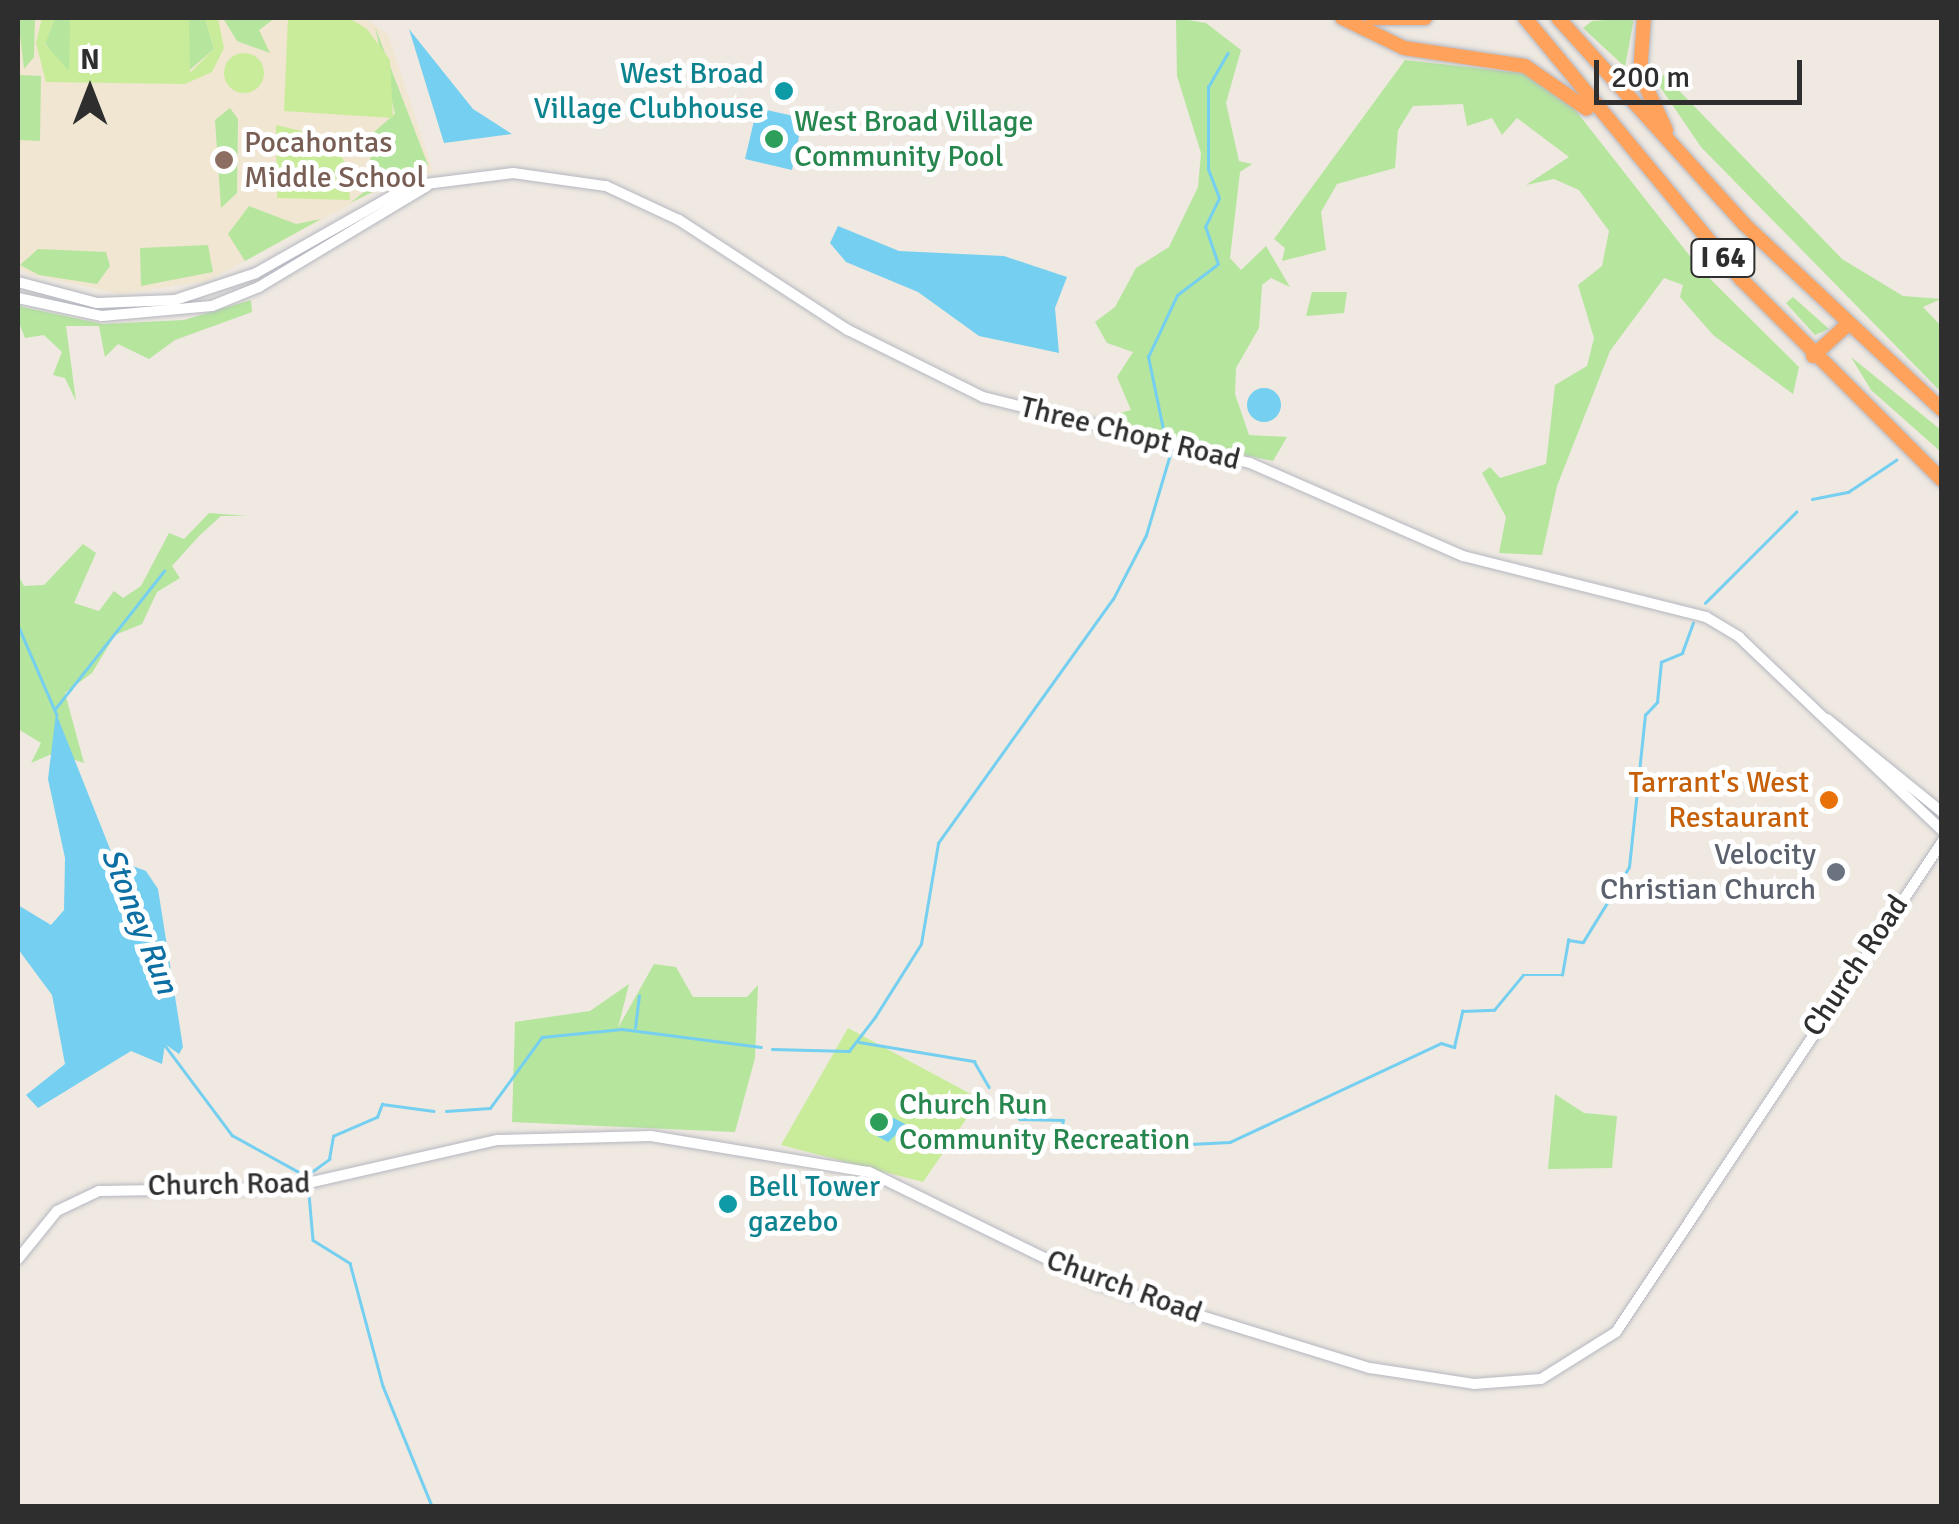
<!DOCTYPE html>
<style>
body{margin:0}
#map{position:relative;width:1959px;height:1524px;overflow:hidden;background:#efe9e1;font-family:Signika,sans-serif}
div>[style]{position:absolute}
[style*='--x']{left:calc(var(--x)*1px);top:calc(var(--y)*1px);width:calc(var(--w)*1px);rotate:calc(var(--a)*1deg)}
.education>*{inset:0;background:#f0e6d1}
.green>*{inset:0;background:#b6e59e}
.pitch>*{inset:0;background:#c9ec9a}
.round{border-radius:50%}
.water>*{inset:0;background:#75cff0}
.stream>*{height:2.5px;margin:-1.25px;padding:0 1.25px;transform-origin:1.25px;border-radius:1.25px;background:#75cff0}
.roads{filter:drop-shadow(0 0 2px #b4b7c1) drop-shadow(0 0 2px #b4b7c1)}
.secondary>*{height:10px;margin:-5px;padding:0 5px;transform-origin:5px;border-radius:5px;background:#fff}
.motorway>*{height:14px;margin:-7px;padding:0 7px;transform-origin:7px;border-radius:7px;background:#ffa35c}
.dots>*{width:28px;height:28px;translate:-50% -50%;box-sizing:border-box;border:5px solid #fff;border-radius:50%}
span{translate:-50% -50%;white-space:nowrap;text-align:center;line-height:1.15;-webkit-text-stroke:10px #fff;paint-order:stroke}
.shield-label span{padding:2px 8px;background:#fff;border:2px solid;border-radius:8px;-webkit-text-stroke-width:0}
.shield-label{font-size:28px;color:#2e2e2e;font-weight:700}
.culture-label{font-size:30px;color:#0d838f}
.right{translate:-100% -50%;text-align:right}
.left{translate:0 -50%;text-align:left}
.leisure-label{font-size:30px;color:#27864d}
.education-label{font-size:30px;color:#785e54}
.street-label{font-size:30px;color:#2e2e2e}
.food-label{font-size:30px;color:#c56008}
.worship-label{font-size:30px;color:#5b616d}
.water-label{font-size:32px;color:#0d6fa3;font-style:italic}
.frame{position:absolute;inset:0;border:20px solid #2e2e2e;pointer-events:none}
.north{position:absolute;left:40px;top:40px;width:100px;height:100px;-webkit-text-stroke:8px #fff;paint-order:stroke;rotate:0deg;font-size:28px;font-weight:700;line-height:40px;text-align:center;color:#2e2e2e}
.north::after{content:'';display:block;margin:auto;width:35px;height:45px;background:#2e2e2e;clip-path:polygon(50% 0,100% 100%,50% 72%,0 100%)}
.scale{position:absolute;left:1594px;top:60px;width:208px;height:45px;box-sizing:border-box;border:5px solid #2e2e2e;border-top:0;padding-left:12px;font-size:30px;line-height:35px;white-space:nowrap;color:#2e2e2e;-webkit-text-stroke:8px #fff;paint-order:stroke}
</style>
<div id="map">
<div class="education">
<div style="clip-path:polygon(18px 18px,365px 18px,388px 34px,433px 172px,368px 195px,207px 281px,120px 294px,30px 274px,18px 268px)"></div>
</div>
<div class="green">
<div style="clip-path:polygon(18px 18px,35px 18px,34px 57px,24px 69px)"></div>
<div style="clip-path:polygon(55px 18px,205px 18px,214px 49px,185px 74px,65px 70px,45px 43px)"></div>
<div style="clip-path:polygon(223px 18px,275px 18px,259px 30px,270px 53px,237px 41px)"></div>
<div style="clip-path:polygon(1176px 18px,1206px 23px,1241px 50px,1226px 103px,1239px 161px,1252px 164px,1240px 172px,1230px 258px,1241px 270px,1266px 246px,1290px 287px,1271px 278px,1262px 285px,1259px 328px,1236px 368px,1235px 394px,1249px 435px,1287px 437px,1273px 461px,1106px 426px,1101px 418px,1131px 410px,1117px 377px,1133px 352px,1107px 343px,1095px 322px,1115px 307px,1136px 268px,1169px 247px,1198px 187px,1201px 153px,1177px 76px)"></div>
<div style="clip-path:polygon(1634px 18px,1625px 67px,1583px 28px,1592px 21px)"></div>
<div style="clip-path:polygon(375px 27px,428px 165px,350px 203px,373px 185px,368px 137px,395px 114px)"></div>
<div style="clip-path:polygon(1405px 60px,1531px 74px,1569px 102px,1700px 269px,1799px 367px,1793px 394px,1713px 335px,1680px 297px,1683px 285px,1664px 278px,1610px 351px,1557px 486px,1542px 555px,1499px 553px,1506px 517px,1482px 473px,1490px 467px,1500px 478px,1546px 464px,1555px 385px,1587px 366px,1594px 338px,1578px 285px,1602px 266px,1609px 231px,1579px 190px,1554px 179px,1526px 185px,1569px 157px,1517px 118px,1502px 135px,1492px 118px,1467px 126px,1463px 104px,1413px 106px,1398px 130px,1395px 168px,1337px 184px,1321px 212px,1326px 250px,1282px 261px,1285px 248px,1274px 239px)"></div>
<div style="clip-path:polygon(18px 75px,41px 76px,40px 141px,18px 140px)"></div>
<div style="clip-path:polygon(1664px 75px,1842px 259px,1903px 296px,1941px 299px,1923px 307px,1941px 326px,1941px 392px,1701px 147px,1654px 78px)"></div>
<div style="clip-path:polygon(230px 108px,238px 119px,237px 193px,221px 208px,215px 120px)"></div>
<div style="clip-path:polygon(249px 206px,296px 224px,321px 219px,245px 261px,228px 234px)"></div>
<div style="clip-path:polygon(208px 245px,213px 272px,141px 286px,140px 248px)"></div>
<div style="clip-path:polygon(38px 249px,106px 252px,110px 266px,97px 284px,39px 275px,20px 265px)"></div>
<div style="clip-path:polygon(1312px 292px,1347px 292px,1344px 313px,1306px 316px)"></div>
<div style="clip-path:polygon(1793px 297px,1829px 329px,1815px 335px,1786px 303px)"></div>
<div style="clip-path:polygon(251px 300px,252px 312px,175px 340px,149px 359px,118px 344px,105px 357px,99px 326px,66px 326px,76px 401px,65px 378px,53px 375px,62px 352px,44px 335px,25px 338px,18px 320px,18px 306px,103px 324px,184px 320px)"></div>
<div style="clip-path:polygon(1851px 357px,1941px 430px,1941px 452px,1871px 390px)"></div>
<div style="clip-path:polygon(209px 513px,247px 516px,221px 516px,199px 536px,172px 566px,180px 578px,157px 592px,142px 624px,115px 635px,92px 673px,65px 693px,84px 763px,54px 753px,31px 763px,41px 743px,18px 729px,18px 575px,24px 586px,44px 585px,83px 544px,96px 553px,74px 603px,99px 611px,114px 591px,123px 598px,141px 586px,169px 533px,184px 539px)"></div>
<div style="clip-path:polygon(654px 964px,676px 967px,693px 997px,747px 997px,758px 985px,755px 1058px,735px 1132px,512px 1122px,515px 1022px,590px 1011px,629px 984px,618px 1028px)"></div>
<div style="clip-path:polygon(1555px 1094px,1584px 1113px,1617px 1116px,1612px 1168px,1548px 1169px)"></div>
</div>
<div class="pitch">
<div style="clip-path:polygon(42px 18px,55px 18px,45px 44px,69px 71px,70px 18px,189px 18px,190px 73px,214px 49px,205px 18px,218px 19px,224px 48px,212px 72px,185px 84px,46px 82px,36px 43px)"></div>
<div style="clip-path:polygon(288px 18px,349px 18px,367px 29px,390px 60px,393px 118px,284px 111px)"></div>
<div class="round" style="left:224px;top:53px;width:40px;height:40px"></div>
<div style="clip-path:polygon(276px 125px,330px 138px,347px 166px,350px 200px,277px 198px)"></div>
<div style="clip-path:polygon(848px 1028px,980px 1099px,923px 1182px,781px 1145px)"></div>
</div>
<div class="water">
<div style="clip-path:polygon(409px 29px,473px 109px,512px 134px,444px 143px)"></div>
<div style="clip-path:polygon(757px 108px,803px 118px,792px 170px,745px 159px)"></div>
<div style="clip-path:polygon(838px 226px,899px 251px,1004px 256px,1067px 277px,1055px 308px,1059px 353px,979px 336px,918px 292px,846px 262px,830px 243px)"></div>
<div class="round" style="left:1247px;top:388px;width:34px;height:34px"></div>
<div style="clip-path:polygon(56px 713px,114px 859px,146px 871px,158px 889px,183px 1047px,179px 1054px,165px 1044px,162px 1064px,131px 1051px,38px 1108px,26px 1095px,65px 1064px,52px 995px,18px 949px,18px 905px,51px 925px,64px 910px,65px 858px,48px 779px)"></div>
<div style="clip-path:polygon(886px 1114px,907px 1125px,888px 1142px,866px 1130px)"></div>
</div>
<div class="stream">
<div style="--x:1164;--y:434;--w:79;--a:-101.7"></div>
<div style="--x:1148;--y:357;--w:68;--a:-64.9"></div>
<div style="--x:1177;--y:295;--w:51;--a:-37.1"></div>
<div style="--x:1218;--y:264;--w:39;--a:-109"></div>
<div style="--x:1205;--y:227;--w:32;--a:-64"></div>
<div style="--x:1219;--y:198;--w:31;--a:-111"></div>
<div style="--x:1208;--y:169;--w:82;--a:-90"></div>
<div style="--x:1208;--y:87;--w:39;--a:-60"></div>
<div style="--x:1812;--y:499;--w:37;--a:-11"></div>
<div style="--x:1848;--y:492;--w:58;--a:-33.7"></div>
<div style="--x:1705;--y:603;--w:129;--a:-45"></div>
<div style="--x:18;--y:625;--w:98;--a:66.6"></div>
<div style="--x:55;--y:709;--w:176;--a:-51.7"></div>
<div style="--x:635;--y:1028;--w:32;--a:-83"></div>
<div style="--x:859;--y:1042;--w:117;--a:9.4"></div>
<div style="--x:974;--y:1061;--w:30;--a:60"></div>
<div style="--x:164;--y:1044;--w:114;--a:53.2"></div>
<div style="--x:232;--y:1135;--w:85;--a:29"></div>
<div style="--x:306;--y:1176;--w:29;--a:-36"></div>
<div style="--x:329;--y:1159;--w:23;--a:-80"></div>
<div style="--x:333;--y:1136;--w:48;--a:-23.4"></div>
<div style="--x:377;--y:1117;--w:14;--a:-69"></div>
<div style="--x:382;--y:1104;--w:52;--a:7.7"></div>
<div style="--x:772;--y:1049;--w:77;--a:1.5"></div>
<div style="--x:849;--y:1051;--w:43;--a:-52.6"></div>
<div style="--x:875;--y:1017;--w:86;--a:-57.8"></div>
<div style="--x:921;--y:944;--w:102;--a:-80.4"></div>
<div style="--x:938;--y:843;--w:300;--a:-54.4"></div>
<div style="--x:1113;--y:599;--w:72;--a:-62.7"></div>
<div style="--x:1146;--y:535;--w:88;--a:-73.4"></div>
<div style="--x:1006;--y:1097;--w:26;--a:58"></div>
<div style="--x:1020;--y:1119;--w:43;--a:1.3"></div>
<div style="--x:1063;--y:1120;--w:13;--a:90"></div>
<div style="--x:1063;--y:1133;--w:47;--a:18.4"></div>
<div style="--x:1108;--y:1148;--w:122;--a:-2.8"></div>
<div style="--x:1230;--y:1142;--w:233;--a:-25.1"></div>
<div style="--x:1441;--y:1043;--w:14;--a:17"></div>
<div style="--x:1454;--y:1047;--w:37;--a:-77"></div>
<div style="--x:1462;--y:1011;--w:32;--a:-2"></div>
<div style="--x:1494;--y:1010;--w:45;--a:-50.4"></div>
<div style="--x:1523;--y:975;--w:39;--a:0"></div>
<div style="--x:1562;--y:975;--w:36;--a:-80"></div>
<div style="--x:1568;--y:940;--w:15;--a:8"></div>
<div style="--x:1583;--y:942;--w:88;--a:-58.5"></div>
<div style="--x:1629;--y:867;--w:153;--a:-84"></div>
<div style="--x:1645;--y:715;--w:18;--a:-47"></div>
<div style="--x:1657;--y:702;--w:40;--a:-84.3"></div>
<div style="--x:1661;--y:662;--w:23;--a:-23"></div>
<div style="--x:1682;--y:653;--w:32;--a:-70"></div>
<div style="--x:446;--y:1111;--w:44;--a:-3.9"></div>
<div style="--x:490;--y:1108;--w:88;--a:-53.8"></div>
<div style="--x:542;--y:1037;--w:80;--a:-5.7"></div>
<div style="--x:622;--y:1029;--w:140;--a:7.4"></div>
<div style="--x:309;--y:1194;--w:46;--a:85"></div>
<div style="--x:313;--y:1240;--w:44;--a:31.9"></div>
<div style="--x:350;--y:1263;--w:127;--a:75"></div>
<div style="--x:383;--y:1386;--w:130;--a:67.8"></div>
</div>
<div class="roads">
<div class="secondary">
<div style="--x:18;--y:282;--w:82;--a:14.9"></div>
<div style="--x:97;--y:303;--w:78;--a:-2.2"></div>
<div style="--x:175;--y:300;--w:85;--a:-18.4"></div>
<div style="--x:256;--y:273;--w:177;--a:-29.5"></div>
<div style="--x:410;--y:186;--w:104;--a:-7.2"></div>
<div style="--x:513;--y:173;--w:94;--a:8"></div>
<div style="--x:606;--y:186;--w:81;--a:25"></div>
<div style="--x:679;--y:220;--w:202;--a:33.1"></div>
<div style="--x:848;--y:330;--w:151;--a:26.4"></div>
<div style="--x:983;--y:397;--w:275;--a:13.9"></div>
<div style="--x:1250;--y:463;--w:232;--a:23.6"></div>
<div style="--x:1463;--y:556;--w:251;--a:14.1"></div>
<div style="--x:1706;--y:617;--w:39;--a:31"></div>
<div style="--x:1739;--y:637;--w:280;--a:43.6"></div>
<div style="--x:18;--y:298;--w:86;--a:12.1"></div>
<div style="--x:102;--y:316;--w:110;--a:-5.2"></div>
<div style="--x:212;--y:306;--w:51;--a:-22"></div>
<div style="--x:259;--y:287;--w:196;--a:-31"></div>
<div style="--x:1827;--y:719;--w:148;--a:39"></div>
<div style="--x:18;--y:1259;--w:62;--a:-50.9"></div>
<div style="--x:57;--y:1211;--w:47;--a:-25.5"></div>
<div style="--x:99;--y:1191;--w:187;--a:-0.9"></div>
<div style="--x:286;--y:1188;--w:217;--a:-12.8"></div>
<div style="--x:498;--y:1140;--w:153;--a:-1.5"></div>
<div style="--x:651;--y:1136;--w:221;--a:9.4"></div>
<div style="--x:869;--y:1172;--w:255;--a:26.1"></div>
<div style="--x:1098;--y:1284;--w:285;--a:17.2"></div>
<div style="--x:1370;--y:1368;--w:105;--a:8.7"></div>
<div style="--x:1474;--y:1384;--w:67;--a:-4.3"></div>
<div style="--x:1541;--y:1379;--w:89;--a:-32.1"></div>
<div style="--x:1616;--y:1332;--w:589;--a:-56.36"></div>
</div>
<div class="motorway">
<div style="--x:1342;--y:18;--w:69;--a:25.8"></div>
<div style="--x:1404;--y:48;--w:122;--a:8.5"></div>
<div style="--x:1525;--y:66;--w:75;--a:34.7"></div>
<div style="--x:1372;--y:18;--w:53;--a:0"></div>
<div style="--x:1525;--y:18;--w:339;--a:50.4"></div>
<div style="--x:1741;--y:279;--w:284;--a:45"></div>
<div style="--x:1558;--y:18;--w:278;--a:47.9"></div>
<div style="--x:1744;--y:224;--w:272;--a:43.2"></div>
<div style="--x:1644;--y:18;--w:56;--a:94.1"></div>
<div style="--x:1640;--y:74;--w:62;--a:65.1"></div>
<div style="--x:1813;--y:356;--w:46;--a:-42.4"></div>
</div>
</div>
<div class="dots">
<div style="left:784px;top:91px;background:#0f9aa8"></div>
<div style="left:774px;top:139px;background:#2e9e5b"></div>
<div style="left:224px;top:160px;background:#8d6e63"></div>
<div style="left:1829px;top:800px;background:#e8710a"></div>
<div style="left:1836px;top:872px;background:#6b7280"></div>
<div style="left:879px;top:1122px;background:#2e9e5b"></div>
<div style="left:728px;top:1204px;background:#0f9aa8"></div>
</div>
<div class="shield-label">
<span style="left:1723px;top:258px">I 64</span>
</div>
<div class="culture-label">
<span class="right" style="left:764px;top:91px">West Broad<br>Village Clubhouse</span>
<span class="left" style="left:748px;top:1204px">Bell Tower<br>gazebo</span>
</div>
<div class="leisure-label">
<span class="left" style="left:794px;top:139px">West Broad Village<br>Community Pool</span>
<span class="left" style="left:899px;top:1122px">Church Run<br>Community Recreation</span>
</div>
<div class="education-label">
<span class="left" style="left:244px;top:160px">Pocahontas<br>Middle School</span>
</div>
<div class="street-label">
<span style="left:1130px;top:434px;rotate:14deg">Three Chopt Road</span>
<span style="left:1856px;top:966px;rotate:-56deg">Church Road</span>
<span style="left:229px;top:1185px;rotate:-1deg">Church Road</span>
<span style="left:1124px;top:1287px;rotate:20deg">Church Road</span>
</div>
<div class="food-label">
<span class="right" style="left:1809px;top:800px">Tarrant's West<br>Restaurant</span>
</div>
<div class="worship-label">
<span class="right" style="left:1816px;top:872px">Velocity<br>Christian Church</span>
</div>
<div class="water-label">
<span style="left:139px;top:921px;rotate:68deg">Stoney Run</span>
</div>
<div class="frame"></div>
<div class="north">N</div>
<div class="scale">200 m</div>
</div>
